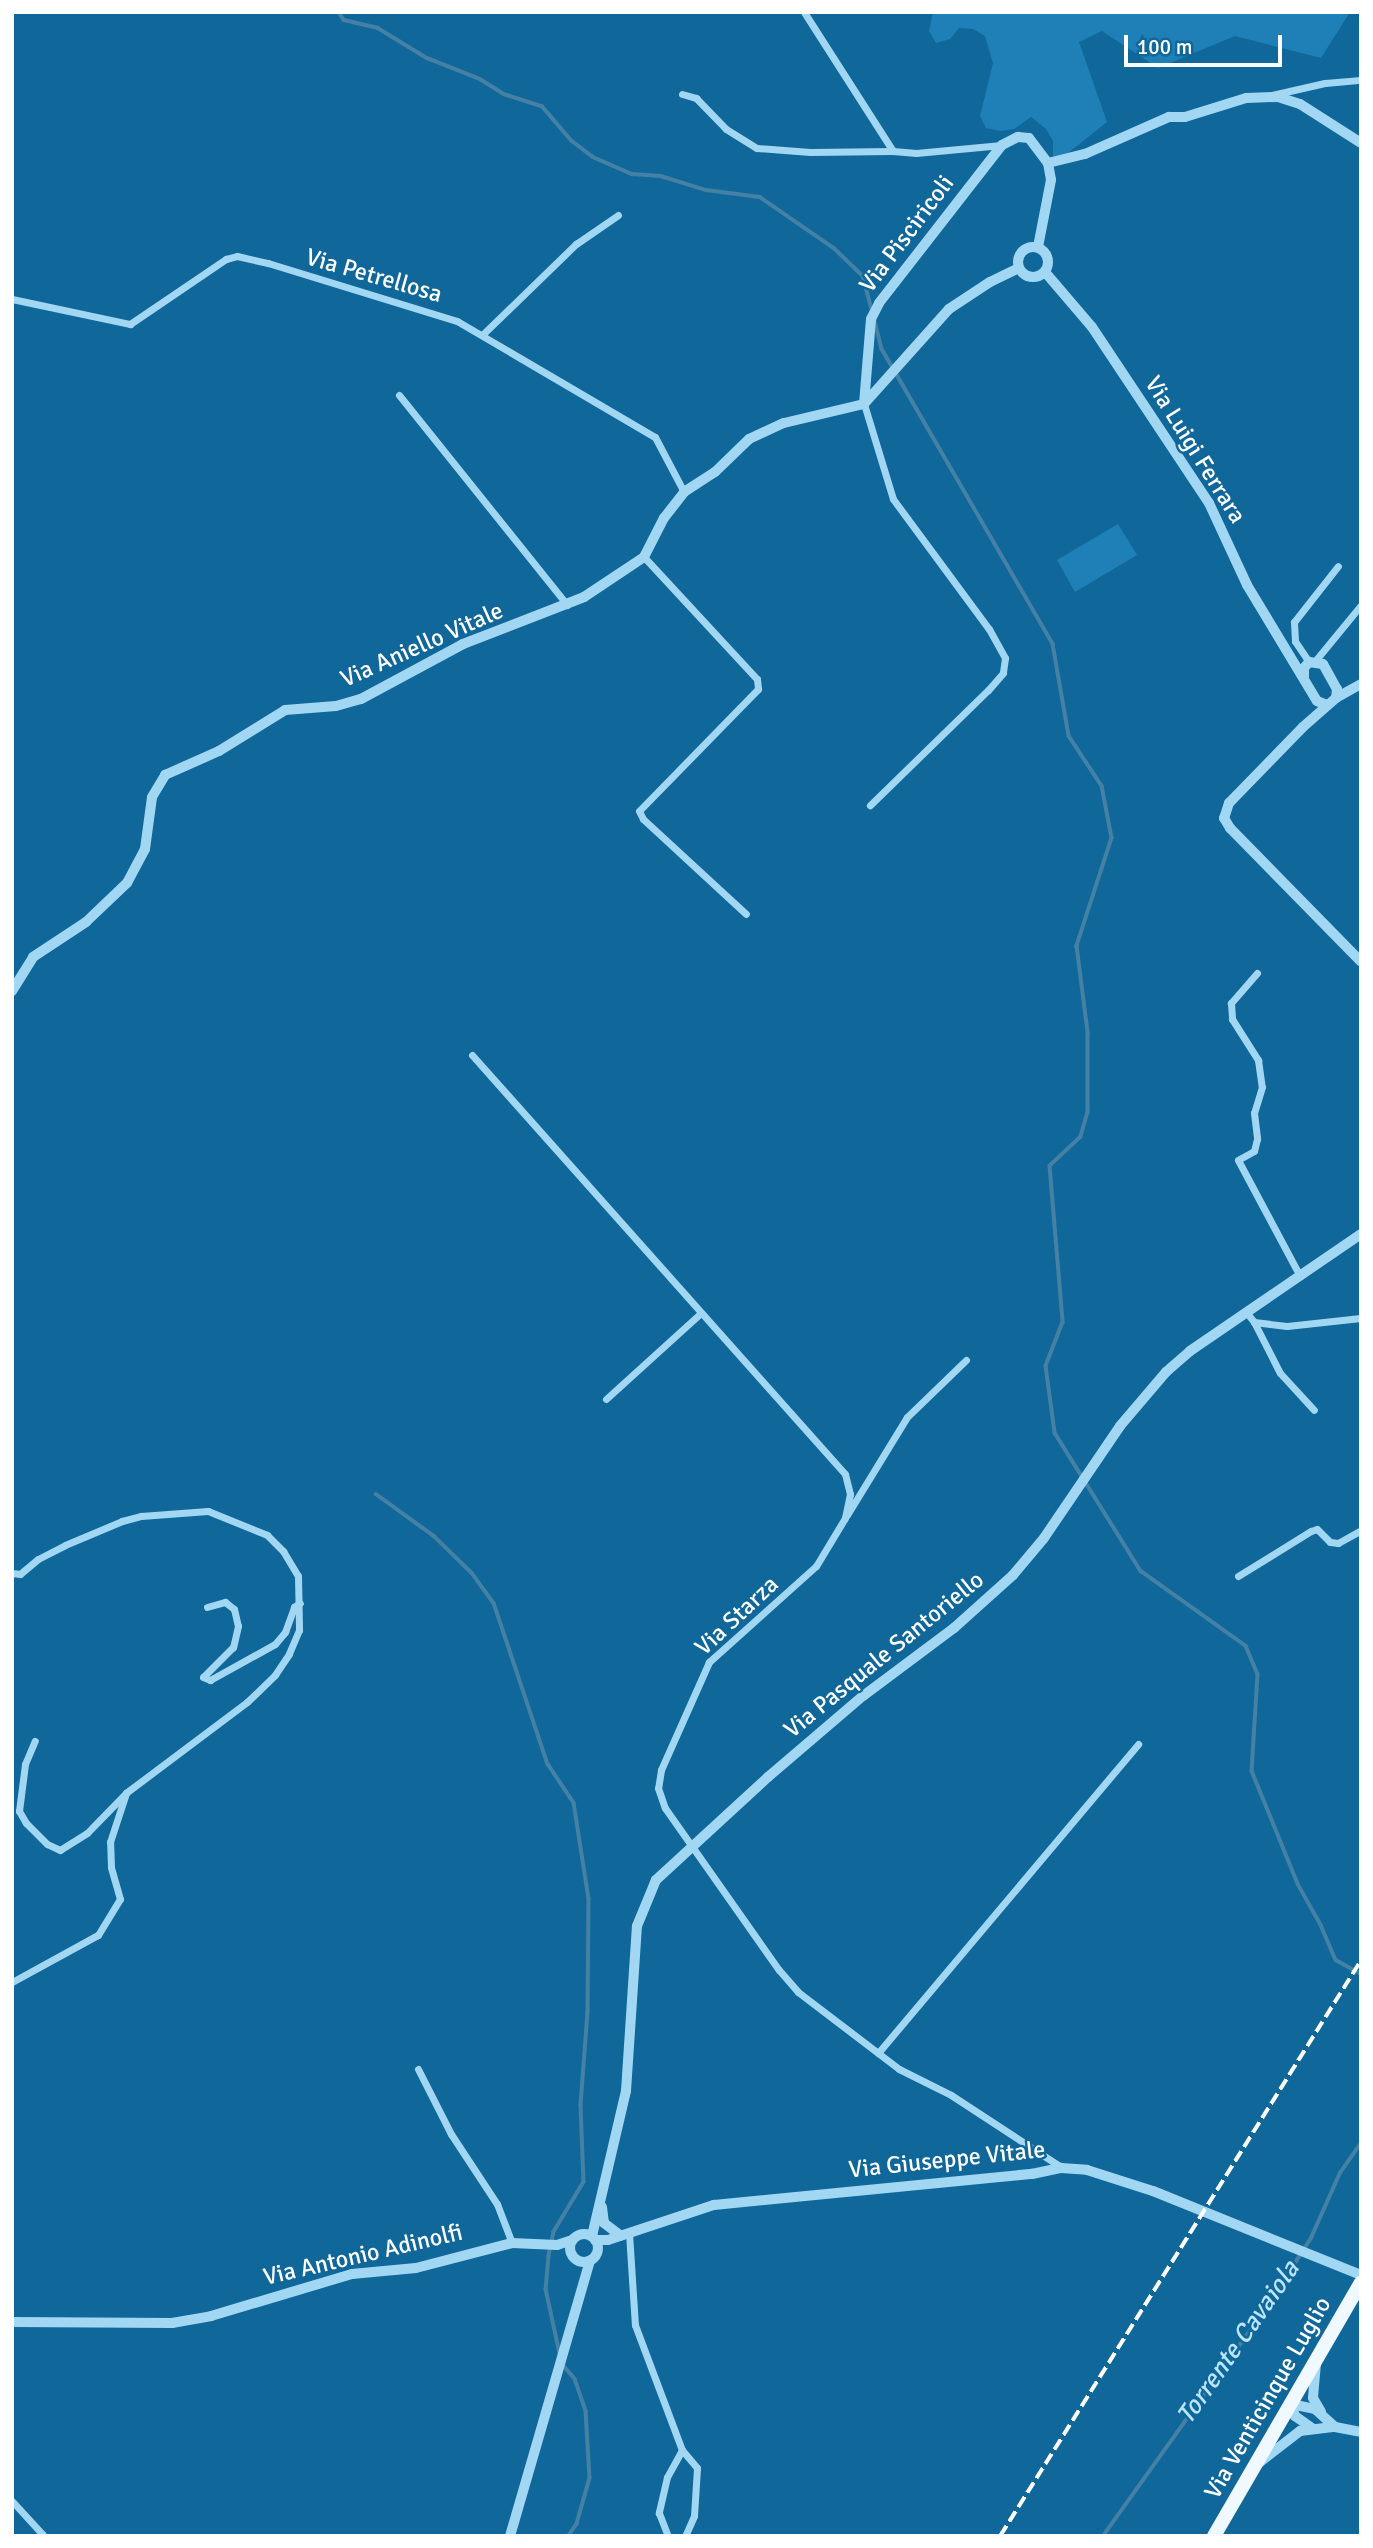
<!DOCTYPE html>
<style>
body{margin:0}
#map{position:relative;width:1373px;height:2548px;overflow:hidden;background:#10679a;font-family:Signika,sans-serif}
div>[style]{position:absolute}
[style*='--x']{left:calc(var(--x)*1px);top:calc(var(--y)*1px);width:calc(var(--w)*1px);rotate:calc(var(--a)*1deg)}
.green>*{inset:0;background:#1e80b7}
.stream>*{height:3.5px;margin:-1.75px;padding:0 1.75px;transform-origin:1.75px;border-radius:1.75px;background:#4481a5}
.minor>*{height:7px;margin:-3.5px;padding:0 3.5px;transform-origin:3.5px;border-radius:3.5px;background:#a2d7f4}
.tertiary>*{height:10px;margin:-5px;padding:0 5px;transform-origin:5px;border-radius:5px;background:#a2d7f4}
.tertiary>.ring{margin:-5px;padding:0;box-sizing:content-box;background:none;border:10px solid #a2d7f4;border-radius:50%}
.primary>*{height:14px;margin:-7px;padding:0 7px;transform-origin:7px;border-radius:7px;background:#f0f9ff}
.rail>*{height:3.5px;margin-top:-1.75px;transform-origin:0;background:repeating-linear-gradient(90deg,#fff 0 12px,transparent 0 17px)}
span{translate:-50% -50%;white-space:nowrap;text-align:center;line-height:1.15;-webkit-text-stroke:5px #10679a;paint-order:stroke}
.street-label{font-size:24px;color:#fff}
.water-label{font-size:26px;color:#bae5fc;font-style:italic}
.frame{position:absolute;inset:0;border:14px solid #fff;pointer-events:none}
.scale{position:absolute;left:1124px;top:35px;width:158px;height:32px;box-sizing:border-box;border:4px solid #fff;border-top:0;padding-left:9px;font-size:21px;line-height:24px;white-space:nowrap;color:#fff;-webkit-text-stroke:5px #10679a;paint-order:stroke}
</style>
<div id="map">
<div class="green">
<div style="clip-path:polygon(933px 12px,1350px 12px,1321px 58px,1235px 36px,1158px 68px,1102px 31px,1079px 42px,1107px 122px,1053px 165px,1053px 141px,1046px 129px,1031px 117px,1014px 129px,1000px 131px,986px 128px,980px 116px,993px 63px,985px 36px,973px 29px,959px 28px,950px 39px,936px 43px,929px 31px)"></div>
<div style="clip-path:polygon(1118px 524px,1137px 555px,1075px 592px,1057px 560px)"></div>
</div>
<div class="stream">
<div style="--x:339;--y:12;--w:9;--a:58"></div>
<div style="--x:344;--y:20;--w:35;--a:13"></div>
<div style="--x:378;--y:28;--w:57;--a:31.5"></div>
<div style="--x:427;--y:58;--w:57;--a:21.6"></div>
<div style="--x:480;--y:79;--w:28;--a:32"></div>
<div style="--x:504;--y:94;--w:40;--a:18"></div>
<div style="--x:542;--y:106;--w:46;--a:49.4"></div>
<div style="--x:572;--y:141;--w:26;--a:37"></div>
<div style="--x:593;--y:157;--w:43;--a:23.6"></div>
<div style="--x:632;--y:174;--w:29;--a:4"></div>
<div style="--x:661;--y:176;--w:47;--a:17.3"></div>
<div style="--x:706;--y:190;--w:54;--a:7.4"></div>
<div style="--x:760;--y:197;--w:90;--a:34.6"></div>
<div style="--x:834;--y:248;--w:40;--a:44"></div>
<div style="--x:863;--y:276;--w:35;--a:75"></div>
<div style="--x:875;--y:321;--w:29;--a:76"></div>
<div style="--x:882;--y:349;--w:341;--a:59.9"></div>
<div style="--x:1053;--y:644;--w:93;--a:80.1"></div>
<div style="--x:1069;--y:736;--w:60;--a:56.6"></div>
<div style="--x:1102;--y:786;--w:53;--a:79.1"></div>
<div style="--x:1112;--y:838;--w:114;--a:108"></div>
<div style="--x:1077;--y:946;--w:87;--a:82.7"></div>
<div style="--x:1088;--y:1032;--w:80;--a:90"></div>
<div style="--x:1088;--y:1112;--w:26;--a:106"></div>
<div style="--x:1081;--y:1137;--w:42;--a:136.9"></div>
<div style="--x:1050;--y:1166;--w:157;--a:85.2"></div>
<div style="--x:1063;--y:1322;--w:47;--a:111.1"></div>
<div style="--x:1046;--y:1366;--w:68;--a:82.3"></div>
<div style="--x:1055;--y:1433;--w:163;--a:58.1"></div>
<div style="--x:1141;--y:1571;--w:129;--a:35.5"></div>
<div style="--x:1246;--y:1646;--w:30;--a:67"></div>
<div style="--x:1258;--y:1674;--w:97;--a:93.5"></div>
<div style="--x:1252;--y:1771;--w:122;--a:67.8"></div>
<div style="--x:1298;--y:1884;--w:47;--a:60.7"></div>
<div style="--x:1321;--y:1925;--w:38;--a:67"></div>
<div style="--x:1336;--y:1960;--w:29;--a:29"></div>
<div style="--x:376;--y:1494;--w:72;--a:35.9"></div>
<div style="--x:434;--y:1536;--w:53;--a:44.2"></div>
<div style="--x:472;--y:1573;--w:37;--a:54"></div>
<div style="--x:494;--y:1603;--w:170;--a:71.5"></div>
<div style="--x:548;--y:1764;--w:47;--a:56.3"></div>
<div style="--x:574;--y:1803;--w:97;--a:81.1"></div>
<div style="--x:589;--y:1899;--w:113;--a:90.5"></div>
<div style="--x:588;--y:2012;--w:93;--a:94.3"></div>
<div style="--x:581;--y:2105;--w:77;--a:87.8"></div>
<div style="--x:584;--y:2182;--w:58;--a:121"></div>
<div style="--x:554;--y:2232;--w:25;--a:102"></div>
<div style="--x:549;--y:2256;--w:33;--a:95"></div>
<div style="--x:546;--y:2289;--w:66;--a:77.8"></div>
<div style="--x:563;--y:2365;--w:18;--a:49"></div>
<div style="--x:575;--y:2379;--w:34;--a:71"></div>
<div style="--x:586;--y:2411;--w:67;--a:86.6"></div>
<div style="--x:590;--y:2478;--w:48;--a:105.8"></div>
<div style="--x:577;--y:2524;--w:14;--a:124"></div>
<div style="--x:1103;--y:2536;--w:282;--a:-54.4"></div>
<div style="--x:1267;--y:2307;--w:82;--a:-57.5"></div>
<div style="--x:1311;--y:2238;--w:71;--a:-66"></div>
<div style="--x:1340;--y:2173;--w:37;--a:-55"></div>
</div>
<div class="minor">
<div style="--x:804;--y:12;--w:165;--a:57.4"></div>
<div style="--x:893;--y:151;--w:23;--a:5"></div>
<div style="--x:916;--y:153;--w:86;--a:-5.3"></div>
<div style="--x:682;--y:94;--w:15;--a:16"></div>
<div style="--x:696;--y:98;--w:43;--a:45.9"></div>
<div style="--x:726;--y:129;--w:36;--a:32"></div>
<div style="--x:757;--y:148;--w:53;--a:4.3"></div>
<div style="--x:810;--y:152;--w:83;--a:-0.7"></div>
<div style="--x:1272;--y:95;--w:54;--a:-12.8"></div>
<div style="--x:1325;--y:83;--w:36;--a:-5"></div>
<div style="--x:12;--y:299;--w:121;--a:12"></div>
<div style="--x:130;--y:324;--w:116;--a:-34.1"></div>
<div style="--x:226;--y:259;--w:11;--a:-15"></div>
<div style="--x:237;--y:256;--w:32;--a:13"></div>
<div style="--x:268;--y:263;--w:198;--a:17.1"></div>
<div style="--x:457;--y:321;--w:229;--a:30.4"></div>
<div style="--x:655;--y:437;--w:62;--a:62.2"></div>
<div style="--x:482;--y:335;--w:131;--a:-44.1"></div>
<div style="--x:576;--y:244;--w:51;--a:-34.6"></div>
<div style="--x:399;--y:395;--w:269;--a:51.3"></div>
<div style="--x:864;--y:404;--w:99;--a:73"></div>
<div style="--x:893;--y:499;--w:162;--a:53.6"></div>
<div style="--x:989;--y:629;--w:33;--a:61"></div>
<div style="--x:1005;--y:658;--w:15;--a:98"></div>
<div style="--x:1003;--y:673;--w:23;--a:131"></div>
<div style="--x:988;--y:690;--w:165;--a:135.7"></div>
<div style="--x:644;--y:557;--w:166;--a:47.2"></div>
<div style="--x:757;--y:679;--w:10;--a:84"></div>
<div style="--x:758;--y:689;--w:170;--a:134.3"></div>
<div style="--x:639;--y:811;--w:9;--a:63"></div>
<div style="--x:643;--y:819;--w:140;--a:42.7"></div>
<div style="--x:1315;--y:661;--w:72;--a:-50.6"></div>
<div style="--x:1309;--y:662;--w:25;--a:-124"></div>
<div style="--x:1295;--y:641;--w:19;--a:-93"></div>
<div style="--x:1294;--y:622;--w:71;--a:-51.8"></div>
<div style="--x:1257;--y:973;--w:40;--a:131"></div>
<div style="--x:1231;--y:1003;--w:16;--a:86"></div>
<div style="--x:1232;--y:1019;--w:49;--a:57.6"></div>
<div style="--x:1258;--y:1060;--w:27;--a:82"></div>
<div style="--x:1262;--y:1087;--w:27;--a:107"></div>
<div style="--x:1254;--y:1113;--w:26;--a:83"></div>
<div style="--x:1257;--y:1139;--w:12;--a:104"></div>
<div style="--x:1254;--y:1151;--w:18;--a:151"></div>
<div style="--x:1238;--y:1160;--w:132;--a:61.9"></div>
<div style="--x:472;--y:1055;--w:561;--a:48.32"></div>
<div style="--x:845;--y:1474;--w:21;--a:76"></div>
<div style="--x:850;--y:1494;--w:25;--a:102"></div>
<div style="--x:845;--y:1518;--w:56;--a:121.1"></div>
<div style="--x:816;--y:1566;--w:144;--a:138.1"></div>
<div style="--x:709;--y:1662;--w:118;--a:114"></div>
<div style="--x:661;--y:1770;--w:18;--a:99"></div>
<div style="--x:658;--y:1788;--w:21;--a:71"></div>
<div style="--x:665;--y:1808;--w:198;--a:54.9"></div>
<div style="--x:779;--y:1970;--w:29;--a:49"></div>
<div style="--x:798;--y:1992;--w:127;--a:37.3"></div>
<div style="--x:899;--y:2069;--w:58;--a:26.6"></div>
<div style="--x:951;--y:2095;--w:131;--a:33.2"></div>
<div style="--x:1246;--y:1312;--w:13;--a:51"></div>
<div style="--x:1254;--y:1322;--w:33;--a:7"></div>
<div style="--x:1287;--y:1326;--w:74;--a:-6.2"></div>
<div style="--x:1254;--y:1322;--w:57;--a:63"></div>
<div style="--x:1280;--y:1373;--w:50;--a:47.4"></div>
<div style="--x:606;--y:1399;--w:128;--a:-42.2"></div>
<div style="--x:847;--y:1515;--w:115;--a:-58.5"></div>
<div style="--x:907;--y:1417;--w:82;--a:-44"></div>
<div style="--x:12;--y:1573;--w:8;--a:7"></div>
<div style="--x:20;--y:1574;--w:23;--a:-40"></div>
<div style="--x:38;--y:1559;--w:30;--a:-27"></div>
<div style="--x:65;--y:1545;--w:62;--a:-22.8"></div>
<div style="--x:122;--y:1521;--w:20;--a:-15"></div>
<div style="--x:141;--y:1516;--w:67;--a:-4.3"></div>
<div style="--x:208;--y:1511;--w:64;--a:22.1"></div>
<div style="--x:267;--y:1535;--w:23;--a:45"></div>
<div style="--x:283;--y:1551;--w:29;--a:59"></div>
<div style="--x:298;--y:1576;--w:54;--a:88.9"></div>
<div style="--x:299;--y:1630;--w:26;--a:113"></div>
<div style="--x:289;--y:1654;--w:25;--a:124"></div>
<div style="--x:275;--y:1675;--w:39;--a:136"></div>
<div style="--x:247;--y:1702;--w:151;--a:143.1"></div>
<div style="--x:1238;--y:1576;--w:86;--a:-31.7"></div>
<div style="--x:1311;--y:1531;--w:6;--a:-18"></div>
<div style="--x:1317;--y:1529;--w:18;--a:45"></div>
<div style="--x:1330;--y:1542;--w:8;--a:7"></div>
<div style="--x:1338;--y:1543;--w:26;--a:-29"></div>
<div style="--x:207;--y:1607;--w:19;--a:-16"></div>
<div style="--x:225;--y:1602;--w:11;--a:38"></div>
<div style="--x:234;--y:1609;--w:17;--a:77"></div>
<div style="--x:238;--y:1626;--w:22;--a:103"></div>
<div style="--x:233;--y:1647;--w:42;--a:135"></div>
<div style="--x:203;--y:1677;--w:8;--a:23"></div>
<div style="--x:210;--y:1680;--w:74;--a:-29"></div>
<div style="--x:275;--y:1644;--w:16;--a:-50"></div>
<div style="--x:285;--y:1632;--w:27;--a:-70"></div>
<div style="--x:294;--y:1607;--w:7;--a:-34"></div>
<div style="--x:12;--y:1982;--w:98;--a:-28.7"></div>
<div style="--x:98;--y:1935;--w:42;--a:-58.6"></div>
<div style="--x:120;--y:1899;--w:33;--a:-106"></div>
<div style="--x:111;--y:1867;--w:25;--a:-92"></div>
<div style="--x:110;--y:1842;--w:52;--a:-71.9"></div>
<div style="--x:126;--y:1793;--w:56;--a:134.3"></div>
<div style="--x:87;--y:1833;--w:32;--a:148"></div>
<div style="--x:60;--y:1850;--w:14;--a:-155"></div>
<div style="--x:47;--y:1844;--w:30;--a:-135"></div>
<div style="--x:26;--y:1823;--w:14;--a:-120"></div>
<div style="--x:19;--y:1811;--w:47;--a:-82.7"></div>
<div style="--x:25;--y:1764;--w:25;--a:-67"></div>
<div style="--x:878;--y:2053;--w:404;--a:-49.9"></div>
<div style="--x:418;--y:2069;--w:73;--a:63.1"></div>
<div style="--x:451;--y:2134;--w:84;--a:56.7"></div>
<div style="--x:497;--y:2204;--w:42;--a:69"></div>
<div style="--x:629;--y:2233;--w:92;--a:86.3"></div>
<div style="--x:635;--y:2325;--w:134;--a:69.4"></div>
<div style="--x:682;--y:2450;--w:31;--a:119"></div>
<div style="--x:667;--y:2477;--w:37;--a:103"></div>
<div style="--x:659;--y:2513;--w:25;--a:69"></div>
<div style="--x:682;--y:2450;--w:23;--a:50"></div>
<div style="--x:697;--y:2468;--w:48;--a:93.6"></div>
<div style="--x:694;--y:2516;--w:22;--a:114"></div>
<div style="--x:12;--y:2501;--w:47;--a:47.6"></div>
</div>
<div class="tertiary">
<div style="--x:1048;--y:163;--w:38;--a:-14"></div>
<div style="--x:1085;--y:154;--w:92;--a:-23.8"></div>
<div style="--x:1169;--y:117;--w:16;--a:0"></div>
<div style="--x:1185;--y:117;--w:64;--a:-17.3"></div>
<div style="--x:1246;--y:98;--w:32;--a:-2"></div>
<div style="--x:1278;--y:97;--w:23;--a:18"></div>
<div style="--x:1300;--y:104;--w:72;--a:32.6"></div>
<div class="ring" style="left:1018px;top:247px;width:20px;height:20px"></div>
<div style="--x:1045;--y:272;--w:72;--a:49.5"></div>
<div style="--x:1092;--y:327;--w:211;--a:56.4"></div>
<div style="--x:1209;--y:503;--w:90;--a:65.1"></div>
<div style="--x:1247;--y:585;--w:135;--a:58.9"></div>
<div style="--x:1317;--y:701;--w:11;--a:22"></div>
<div style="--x:864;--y:404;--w:127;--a:-48.2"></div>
<div style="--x:949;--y:309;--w:49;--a:-33.4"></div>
<div style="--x:990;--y:282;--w:32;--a:-26"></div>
<div style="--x:1304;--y:678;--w:10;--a:-90"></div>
<div style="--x:1304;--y:668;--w:8;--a:-50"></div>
<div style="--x:1309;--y:662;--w:14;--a:8"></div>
<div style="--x:1323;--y:664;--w:29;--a:61"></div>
<div style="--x:1337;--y:689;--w:9;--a:96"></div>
<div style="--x:1361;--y:684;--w:29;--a:151"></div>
<div style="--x:1336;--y:698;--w:44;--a:138.7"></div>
<div style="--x:1303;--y:727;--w:106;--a:134.2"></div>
<div style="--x:1229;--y:803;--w:16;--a:108"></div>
<div style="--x:1224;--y:818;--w:12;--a:59"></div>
<div style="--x:1230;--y:828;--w:187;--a:45.6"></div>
<div style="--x:12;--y:991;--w:40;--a:-58"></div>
<div style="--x:33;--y:957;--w:64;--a:-33.4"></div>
<div style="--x:86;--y:922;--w:57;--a:-43.6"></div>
<div style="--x:127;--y:883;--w:38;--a:-62"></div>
<div style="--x:145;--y:849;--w:52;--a:-82.3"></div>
<div style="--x:152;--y:797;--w:26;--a:-59"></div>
<div style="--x:165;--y:775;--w:59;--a:-24"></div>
<div style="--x:219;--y:751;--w:78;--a:-31.8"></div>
<div style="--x:285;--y:710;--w:51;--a:-4.5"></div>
<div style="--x:336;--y:706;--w:26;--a:-16"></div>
<div style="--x:361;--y:699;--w:116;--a:-28.3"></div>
<div style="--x:463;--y:644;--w:130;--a:-21.2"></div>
<div style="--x:584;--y:597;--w:72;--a:-33.7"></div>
<div style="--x:644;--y:557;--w:44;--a:-62.9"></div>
<div style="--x:664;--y:518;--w:33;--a:-52"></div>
<div style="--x:684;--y:492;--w:37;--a:-33"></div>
<div style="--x:715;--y:472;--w:47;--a:-44.1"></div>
<div style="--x:749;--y:439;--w:38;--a:-25"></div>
<div style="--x:784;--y:423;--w:82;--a:-13.4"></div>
<div style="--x:864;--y:404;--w:85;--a:-85.3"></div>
<div style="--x:871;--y:319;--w:18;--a:-63"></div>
<div style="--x:879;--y:303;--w:200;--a:-52.1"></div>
<div style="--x:1002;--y:145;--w:18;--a:-27"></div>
<div style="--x:1018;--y:137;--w:11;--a:5"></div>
<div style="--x:1029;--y:138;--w:31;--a:53"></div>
<div style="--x:1048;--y:163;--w:17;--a:80"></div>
<div style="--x:1051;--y:180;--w:68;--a:101"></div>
<div style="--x:602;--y:2207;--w:16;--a:83"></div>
<div style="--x:604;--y:2223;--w:21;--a:37"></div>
<div class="ring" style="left:570px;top:2234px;width:18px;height:18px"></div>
<div style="--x:592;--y:2236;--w:149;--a:-76.8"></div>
<div style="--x:626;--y:2091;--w:165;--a:-86.2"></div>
<div style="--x:637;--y:1926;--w:50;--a:-67.6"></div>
<div style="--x:656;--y:1880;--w:152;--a:-42.6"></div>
<div style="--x:768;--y:1777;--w:125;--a:-40.5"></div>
<div style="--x:863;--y:1696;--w:114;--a:-36.8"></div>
<div style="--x:954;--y:1628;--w:79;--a:-41.9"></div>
<div style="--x:1013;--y:1575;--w:48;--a:-50"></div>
<div style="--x:1044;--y:1538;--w:135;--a:-55.8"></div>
<div style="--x:1120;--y:1426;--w:71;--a:-49.6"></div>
<div style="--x:1166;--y:1372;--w:32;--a:-41"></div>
<div style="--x:1190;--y:1351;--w:207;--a:-34.4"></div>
<div style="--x:595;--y:2240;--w:13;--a:0"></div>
<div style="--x:608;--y:2240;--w:112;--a:-18.3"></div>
<div style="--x:714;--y:2205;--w:320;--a:-5.6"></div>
<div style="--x:1032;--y:2174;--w:30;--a:-12"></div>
<div style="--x:1061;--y:2168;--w:26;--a:4"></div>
<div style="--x:1087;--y:2170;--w:69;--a:17.7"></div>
<div style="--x:1153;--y:2191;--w:224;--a:22"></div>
<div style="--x:12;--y:2322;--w:160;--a:0.4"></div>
<div style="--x:172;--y:2323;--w:40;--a:-10"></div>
<div style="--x:211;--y:2316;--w:147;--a:-16.6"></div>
<div style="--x:352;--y:2274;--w:64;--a:-5.4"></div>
<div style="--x:416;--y:2268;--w:99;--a:-14.6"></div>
<div style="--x:512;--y:2243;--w:45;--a:2.5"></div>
<div style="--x:557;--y:2245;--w:16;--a:-18"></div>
<div style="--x:1316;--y:2363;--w:35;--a:95"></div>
<div style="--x:1313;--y:2398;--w:16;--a:60"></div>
<div style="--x:1312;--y:2428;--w:21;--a:-145"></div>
<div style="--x:1295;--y:2416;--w:13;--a:-108"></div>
<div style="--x:1291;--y:2404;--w:25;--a:12"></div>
<div style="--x:1315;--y:2409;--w:27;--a:42"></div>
<div style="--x:1260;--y:2462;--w:51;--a:-37.8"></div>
<div style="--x:1300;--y:2431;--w:35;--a:-7"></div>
<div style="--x:1335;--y:2427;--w:26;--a:11"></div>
<div style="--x:510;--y:2536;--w:287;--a:-73.8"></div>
</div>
<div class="primary">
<div style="--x:1214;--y:2536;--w:293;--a:-59.9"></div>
</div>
<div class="rail">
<div style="--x:1000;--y:2536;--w:680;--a:-57.92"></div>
</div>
<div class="street-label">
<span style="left:907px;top:234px;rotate:-53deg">Via Pisciricoli</span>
<span style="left:374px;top:276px;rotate:16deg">Via Petrellosa</span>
<span style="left:1195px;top:450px;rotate:58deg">Via Luigi Ferrara</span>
<span style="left:422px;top:645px;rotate:-24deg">Via Aniello Vitale</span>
<span style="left:737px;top:1616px;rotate:-43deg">Via Starza</span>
<span style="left:884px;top:1655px;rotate:-39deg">Via Pasquale Santoriello</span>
<span style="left:947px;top:2160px;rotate:-6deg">Via Giuseppe Vitale</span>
<span style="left:363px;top:2255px;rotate:-13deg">Via Antonio Adinolfi</span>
<span style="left:1268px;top:2398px;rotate:-60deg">Via Venticinque Luglio</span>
</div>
<div class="water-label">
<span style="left:1239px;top:2343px;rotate:-55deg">Torrente Cavaiola</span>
</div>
<div class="frame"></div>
<div class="scale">100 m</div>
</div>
